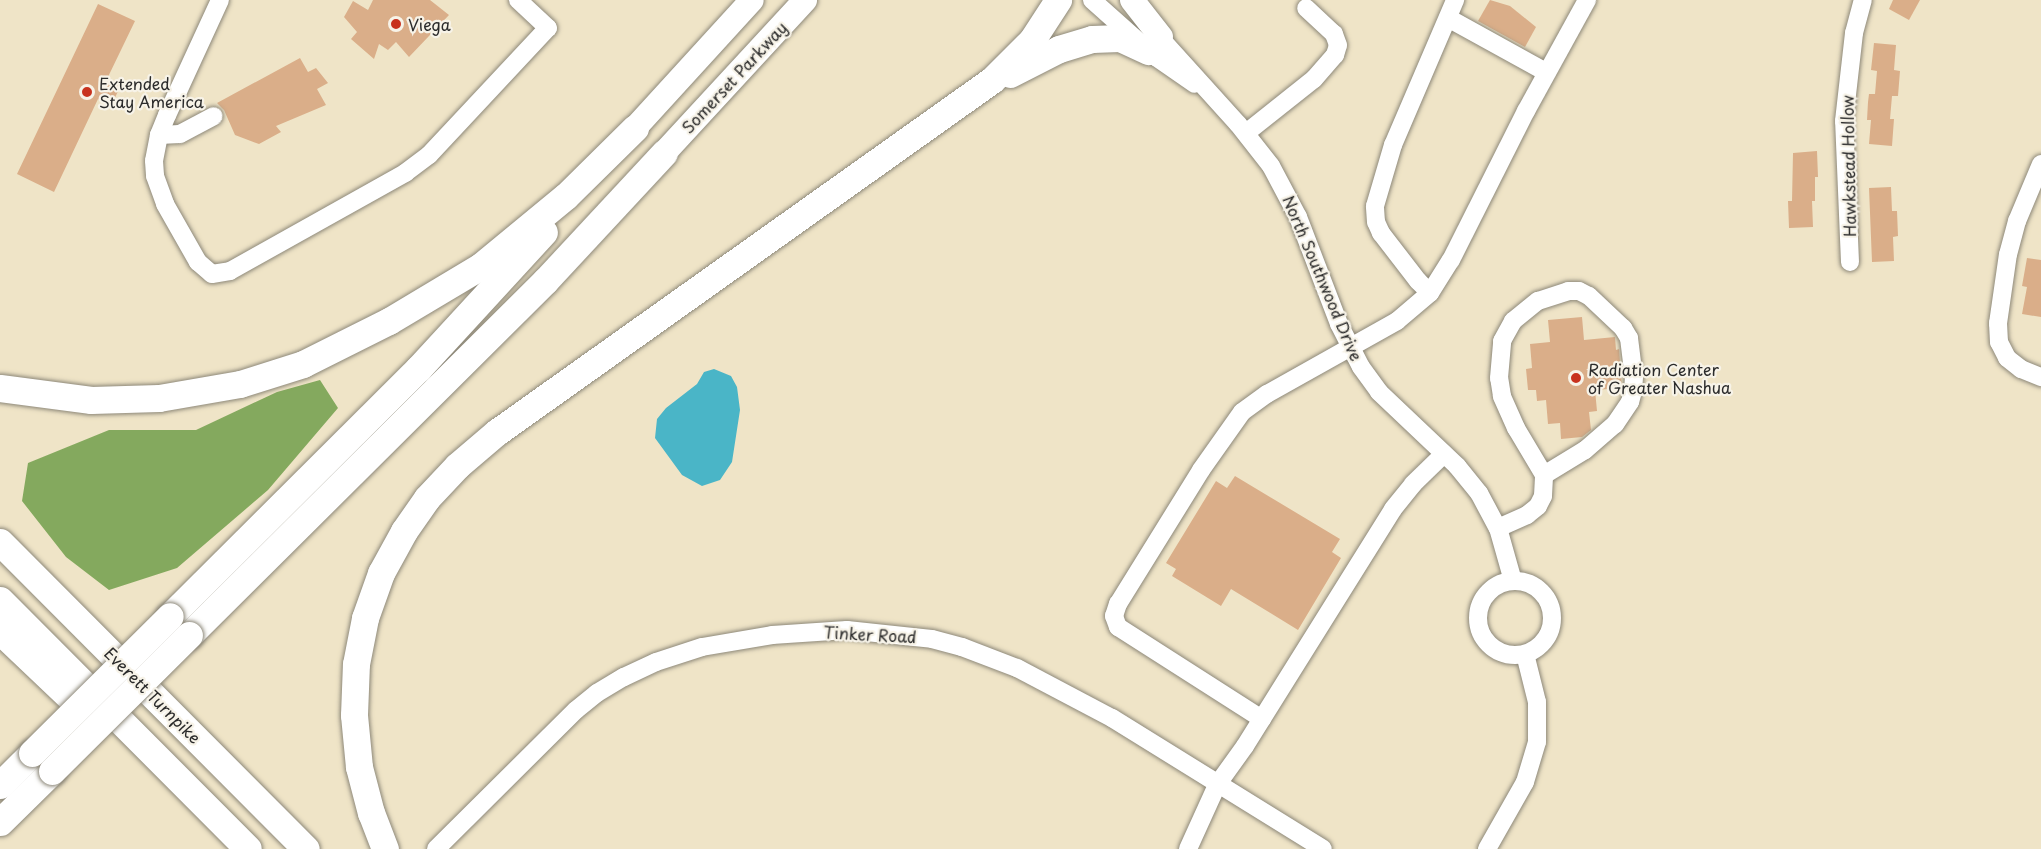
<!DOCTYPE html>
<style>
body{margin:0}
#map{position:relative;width:2041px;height:849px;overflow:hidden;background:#efe4c7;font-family:"Playpen Sans",sans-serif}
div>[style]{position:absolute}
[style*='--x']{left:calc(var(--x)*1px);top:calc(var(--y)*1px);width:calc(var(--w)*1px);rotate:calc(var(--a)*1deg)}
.forest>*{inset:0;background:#84a95e}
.water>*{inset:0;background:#4ab5c7}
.building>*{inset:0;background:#daae89}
.roads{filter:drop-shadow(0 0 2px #8d8879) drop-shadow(0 0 2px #8d8879)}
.minor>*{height:18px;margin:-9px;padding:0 9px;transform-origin:9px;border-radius:9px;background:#fff}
.minor>.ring{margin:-9px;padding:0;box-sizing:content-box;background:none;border:18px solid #fff;border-radius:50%}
.major>*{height:24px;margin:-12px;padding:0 12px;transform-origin:12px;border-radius:12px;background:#fff}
.highway>*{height:27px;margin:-13.5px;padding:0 13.5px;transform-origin:13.5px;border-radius:13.5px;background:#fff}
.bridges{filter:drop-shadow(0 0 2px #8d8879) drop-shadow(0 0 2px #8d8879)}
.highway-bridge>*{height:27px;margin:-13.5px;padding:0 13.5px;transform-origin:13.5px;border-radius:13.5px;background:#fff}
.dots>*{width:16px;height:16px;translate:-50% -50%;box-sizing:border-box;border:3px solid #f7f3e8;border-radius:50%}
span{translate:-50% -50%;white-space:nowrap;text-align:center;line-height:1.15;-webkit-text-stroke:4.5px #f7f3e8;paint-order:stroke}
.poi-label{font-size:16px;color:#2b2b2b}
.left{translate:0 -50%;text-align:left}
.street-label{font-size:16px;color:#2b2b2b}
</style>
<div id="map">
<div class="forest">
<div style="clip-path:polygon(320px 380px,338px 408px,268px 490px,177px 568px,109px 590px,66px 557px,22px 501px,28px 463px,109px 430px,196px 430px,277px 392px)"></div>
</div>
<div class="water">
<div style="clip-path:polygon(714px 369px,731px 376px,737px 387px,740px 410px,732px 462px,720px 480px,702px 486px,682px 475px,655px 438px,657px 419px,666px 408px,697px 384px,704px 372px)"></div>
</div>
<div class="building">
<div style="clip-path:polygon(373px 0,430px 0,449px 15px,409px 57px,396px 42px,388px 50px,379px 44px,374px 59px,351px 39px,357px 32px,344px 17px,353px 1px,368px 10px)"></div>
<div style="clip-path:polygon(1490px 0,1510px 6px,1536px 27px,1525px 47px,1478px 21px)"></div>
<div style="clip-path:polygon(1893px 0,1920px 0,1909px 20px,1889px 9px)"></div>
<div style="clip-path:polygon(98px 4px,135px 21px,107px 79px,121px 85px,111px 106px,98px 99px,54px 192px,17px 174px)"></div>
<div style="clip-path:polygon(1874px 43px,1896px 45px,1894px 70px,1900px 71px,1898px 96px,1892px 96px,1890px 119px,1894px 119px,1892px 146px,1869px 144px,1871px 120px,1867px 120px,1868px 102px,1869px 94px,1875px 94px,1877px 71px,1871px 70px)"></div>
<div style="clip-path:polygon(300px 58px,308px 72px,316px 68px,328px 83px,317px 89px,326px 105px,276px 126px,281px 132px,259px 144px,235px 135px,224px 110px,217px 103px)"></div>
<div style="clip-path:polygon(1817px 151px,1818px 177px,1815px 177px,1815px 201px,1812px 201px,1813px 227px,1789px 228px,1788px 201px,1792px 201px,1793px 153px)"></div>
<div style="clip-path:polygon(1891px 187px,1892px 211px,1897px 211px,1898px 236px,1893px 237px,1894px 261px,1872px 262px,1869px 188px)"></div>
<div style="clip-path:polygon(2027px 258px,2041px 260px,2041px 317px,2022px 314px,2027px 287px,2022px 286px)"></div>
<div style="clip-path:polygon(1582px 317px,1584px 340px,1615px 337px,1616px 350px,1619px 349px,1622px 388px,1595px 390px,1597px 411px,1589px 412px,1591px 430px,1582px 437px,1561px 439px,1560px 423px,1548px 424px,1546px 400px,1537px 401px,1536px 390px,1528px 390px,1526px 369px,1532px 368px,1530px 344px,1550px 342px,1548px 320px)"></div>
<div style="clip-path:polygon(1235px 476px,1340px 539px,1332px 552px,1341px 558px,1298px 630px,1231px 589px,1221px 606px,1172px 576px,1176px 569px,1166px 563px,1216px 481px,1227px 488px)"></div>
</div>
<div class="roads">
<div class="minor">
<div style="--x:220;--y:0;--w:127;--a:114.7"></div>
<div style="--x:167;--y:115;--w:22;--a:112"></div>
<div style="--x:159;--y:135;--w:26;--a:101"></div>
<div style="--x:154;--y:161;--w:15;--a:86"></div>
<div style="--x:155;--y:176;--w:30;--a:70"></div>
<div style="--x:165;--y:204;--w:67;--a:60.4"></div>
<div style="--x:198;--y:262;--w:18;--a:41"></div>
<div style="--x:212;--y:274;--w:18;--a:-9"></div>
<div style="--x:230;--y:271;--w:201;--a:-29.2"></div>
<div style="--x:405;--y:173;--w:30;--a:-37"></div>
<div style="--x:429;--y:155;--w:174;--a:-46.9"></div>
<div style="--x:548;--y:28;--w:41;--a:-137"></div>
<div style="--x:1092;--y:0;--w:86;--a:41.7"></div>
<div style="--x:1156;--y:57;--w:47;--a:34.7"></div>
<div style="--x:1448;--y:18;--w:112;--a:28.9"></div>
<div style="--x:1153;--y:30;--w:127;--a:47.9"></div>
<div style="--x:1238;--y:124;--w:53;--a:51.8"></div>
<div style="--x:1271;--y:166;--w:58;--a:62.1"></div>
<div style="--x:1298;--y:217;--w:115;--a:69"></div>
<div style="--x:1339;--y:324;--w:48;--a:62.9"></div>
<div style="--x:1361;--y:367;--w:31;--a:54"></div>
<div style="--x:1379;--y:392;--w:108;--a:43.5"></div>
<div style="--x:1457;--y:466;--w:35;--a:51"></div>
<div style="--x:1479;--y:493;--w:40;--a:62"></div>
<div style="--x:1498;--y:528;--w:55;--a:74.2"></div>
<div style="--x:1246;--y:133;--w:87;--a:-38.5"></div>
<div style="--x:1314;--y:79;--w:32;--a:-49"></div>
<div style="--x:1335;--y:55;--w:10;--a:-73"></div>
<div style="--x:1338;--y:45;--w:12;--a:-110"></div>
<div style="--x:1334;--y:34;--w:38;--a:-137"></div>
<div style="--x:159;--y:135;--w:21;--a:-3"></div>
<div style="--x:180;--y:134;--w:38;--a:-28"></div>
<div style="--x:2041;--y:164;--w:62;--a:112.8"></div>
<div style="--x:2017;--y:221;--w:34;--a:105"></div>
<div style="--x:2008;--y:254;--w:70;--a:98.2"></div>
<div style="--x:1998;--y:323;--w:19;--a:87"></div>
<div style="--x:1999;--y:342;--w:18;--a:63"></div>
<div style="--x:2007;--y:358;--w:18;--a:38"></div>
<div style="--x:2021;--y:369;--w:22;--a:22"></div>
<div style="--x:1850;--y:262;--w:141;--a:-92.4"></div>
<div style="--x:1844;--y:121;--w:89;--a:-83.5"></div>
<div style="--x:1854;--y:33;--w:34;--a:-75"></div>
<div style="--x:1430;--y:293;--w:17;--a:-135"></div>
<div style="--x:1418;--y:281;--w:61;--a:-127.6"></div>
<div style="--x:1381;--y:233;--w:12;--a:-114"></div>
<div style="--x:1376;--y:222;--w:16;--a:-94"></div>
<div style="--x:1375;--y:206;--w:64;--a:-73.6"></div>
<div style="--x:1393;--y:145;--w:158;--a:-66.8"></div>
<div style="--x:1498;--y:528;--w:32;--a:-24"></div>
<div style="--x:1527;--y:515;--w:14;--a:-39"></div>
<div style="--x:1538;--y:506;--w:11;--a:-63"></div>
<div style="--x:1543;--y:496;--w:21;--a:-87"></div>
<div style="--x:1544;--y:475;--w:55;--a:-120.8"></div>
<div style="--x:1516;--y:428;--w:35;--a:-114"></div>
<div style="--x:1502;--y:396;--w:18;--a:-99"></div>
<div style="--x:1499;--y:378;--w:37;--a:-85"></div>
<div style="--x:1502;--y:341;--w:23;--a:-61"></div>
<div style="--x:1513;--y:321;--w:32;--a:-39"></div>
<div style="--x:1538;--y:301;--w:32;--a:-18"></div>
<div style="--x:1568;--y:291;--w:11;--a:0"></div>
<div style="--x:1579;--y:291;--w:11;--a:27"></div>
<div style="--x:1589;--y:296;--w:47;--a:43.3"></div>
<div style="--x:1623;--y:328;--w:12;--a:59"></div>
<div style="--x:1629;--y:338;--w:39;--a:83"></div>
<div style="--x:1634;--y:377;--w:14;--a:94"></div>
<div style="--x:1633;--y:391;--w:11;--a:105"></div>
<div style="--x:1630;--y:402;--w:27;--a:124"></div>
<div style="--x:1615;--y:424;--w:40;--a:139"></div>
<div style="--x:1585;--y:450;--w:48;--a:148.6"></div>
<div class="ring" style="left:1478px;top:581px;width:56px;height:56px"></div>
<div style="--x:1262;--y:719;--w:171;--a:-147.4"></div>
<div style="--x:1118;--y:627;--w:12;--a:-110"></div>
<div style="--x:1114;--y:616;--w:13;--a:-72"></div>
<div style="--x:1118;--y:604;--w:158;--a:-58.2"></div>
<div style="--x:1201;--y:470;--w:71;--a:-54.7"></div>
<div style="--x:1242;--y:412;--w:31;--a:-36"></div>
<div style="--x:1267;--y:394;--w:149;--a:-29.3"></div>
<div style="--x:1397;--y:321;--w:43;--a:-40.3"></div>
<div style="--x:1430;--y:293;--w:39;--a:-58"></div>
<div style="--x:1451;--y:260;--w:167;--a:-63.3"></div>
<div style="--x:1526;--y:111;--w:127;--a:-61.2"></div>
<div style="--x:436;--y:849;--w:197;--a:-44.8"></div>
<div style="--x:576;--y:710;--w:27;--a:-39"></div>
<div style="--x:597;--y:693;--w:31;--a:-31"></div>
<div style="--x:624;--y:677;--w:35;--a:-25"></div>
<div style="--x:656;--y:662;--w:48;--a:-18.1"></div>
<div style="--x:702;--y:647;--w:71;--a:-9.7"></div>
<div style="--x:772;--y:635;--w:75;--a:-3.8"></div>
<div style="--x:847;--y:630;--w:85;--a:6"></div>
<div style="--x:932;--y:639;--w:31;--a:15"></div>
<div style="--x:962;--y:647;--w:59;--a:20.9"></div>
<div style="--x:1017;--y:668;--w:107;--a:27.8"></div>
<div style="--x:1112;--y:718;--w:248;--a:31.8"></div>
<div style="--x:1188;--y:849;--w:70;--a:-65.6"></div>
<div style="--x:1217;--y:785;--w:48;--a:-54.3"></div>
<div style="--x:1245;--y:746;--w:279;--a:-58"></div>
<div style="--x:1393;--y:509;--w:32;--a:-51"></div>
<div style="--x:1413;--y:484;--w:43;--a:-44.1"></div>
<div style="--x:1487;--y:849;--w:77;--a:-60.4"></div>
<div style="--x:1525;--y:782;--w:42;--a:-73.3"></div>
<div style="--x:1537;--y:742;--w:40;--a:-90"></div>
<div style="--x:1537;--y:702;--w:49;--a:-104"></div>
</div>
<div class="major">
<div style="--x:1132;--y:0;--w:47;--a:51.9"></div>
<div style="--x:635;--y:128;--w:173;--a:-47.6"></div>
<div style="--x:664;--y:153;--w:208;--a:-47.3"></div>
</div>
<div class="highway">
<div style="--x:1010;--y:74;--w:55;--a:-27"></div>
<div style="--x:1059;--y:49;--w:34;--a:-17"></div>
<div style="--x:1092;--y:39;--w:28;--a:-2"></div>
<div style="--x:1120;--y:38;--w:31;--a:25"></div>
<div style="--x:0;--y:388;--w:92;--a:7.5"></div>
<div style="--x:91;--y:400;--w:68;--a:-1.7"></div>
<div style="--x:159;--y:398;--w:82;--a:-9.8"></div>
<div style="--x:240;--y:384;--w:66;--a:-17.6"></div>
<div style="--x:303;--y:364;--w:96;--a:-26.6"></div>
<div style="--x:389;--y:321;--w:107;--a:-30.9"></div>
<div style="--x:481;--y:266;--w:110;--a:-39.5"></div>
<div style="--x:566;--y:196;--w:97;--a:-44.6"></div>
<div style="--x:0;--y:542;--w:433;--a:45.1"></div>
<div style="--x:0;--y:600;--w:351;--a:45.1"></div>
<div style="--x:170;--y:616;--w:350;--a:-44.9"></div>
<div style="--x:418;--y:369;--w:186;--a:-47.4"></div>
<div style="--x:0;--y:631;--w:131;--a:43.5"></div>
<div style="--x:189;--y:635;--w:503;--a:-44.84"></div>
<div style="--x:546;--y:280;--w:173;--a:-47.1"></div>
<div style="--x:0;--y:785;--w:45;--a:-45"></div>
<div style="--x:0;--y:822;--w:73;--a:-44.4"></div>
<div style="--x:385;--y:849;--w:39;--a:-111"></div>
<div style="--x:371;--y:813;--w:48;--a:-104.6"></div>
<div style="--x:359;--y:767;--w:52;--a:-95.5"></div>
<div style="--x:354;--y:715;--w:51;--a:-87.8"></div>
<div style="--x:356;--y:664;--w:47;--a:-78.9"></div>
<div style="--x:365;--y:618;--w:48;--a:-70.4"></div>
<div style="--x:381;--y:573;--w:48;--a:-61.3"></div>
<div style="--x:404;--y:531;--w:40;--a:-55.1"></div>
<div style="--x:427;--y:498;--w:44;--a:-46.8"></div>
<div style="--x:457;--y:466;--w:52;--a:-40.4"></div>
<div style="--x:497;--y:432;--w:607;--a:-35.42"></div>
<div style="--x:992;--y:80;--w:57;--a:-45"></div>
<div style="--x:1032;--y:40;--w:48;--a:-57"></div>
</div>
</div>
<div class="bridges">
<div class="highway-bridge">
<div style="--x:32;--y:753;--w:194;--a:-44.8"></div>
<div style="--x:52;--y:771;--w:193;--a:-44.8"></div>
</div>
</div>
<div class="dots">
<div style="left:396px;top:24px;background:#c8321e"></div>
<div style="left:87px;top:92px;background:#c8321e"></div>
<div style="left:1576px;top:378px;background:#c8321e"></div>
</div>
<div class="poi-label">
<span class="left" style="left:408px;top:24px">Viega</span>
<span class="left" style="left:99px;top:92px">Extended<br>Stay America</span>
<span class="left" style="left:1588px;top:378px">Radiation Center<br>of Greater Nashua</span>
</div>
<div class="street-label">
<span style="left:734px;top:77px;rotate:-47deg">Somerset Parkway</span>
<span style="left:1848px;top:166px;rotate:-91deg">Hawkstead Hollow</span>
<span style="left:1323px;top:278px;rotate:67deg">North Southwood Drive</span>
<span style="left:870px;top:634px;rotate:3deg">Tinker Road</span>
<span style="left:153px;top:695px;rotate:45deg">Everett Turnpike</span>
</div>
</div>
